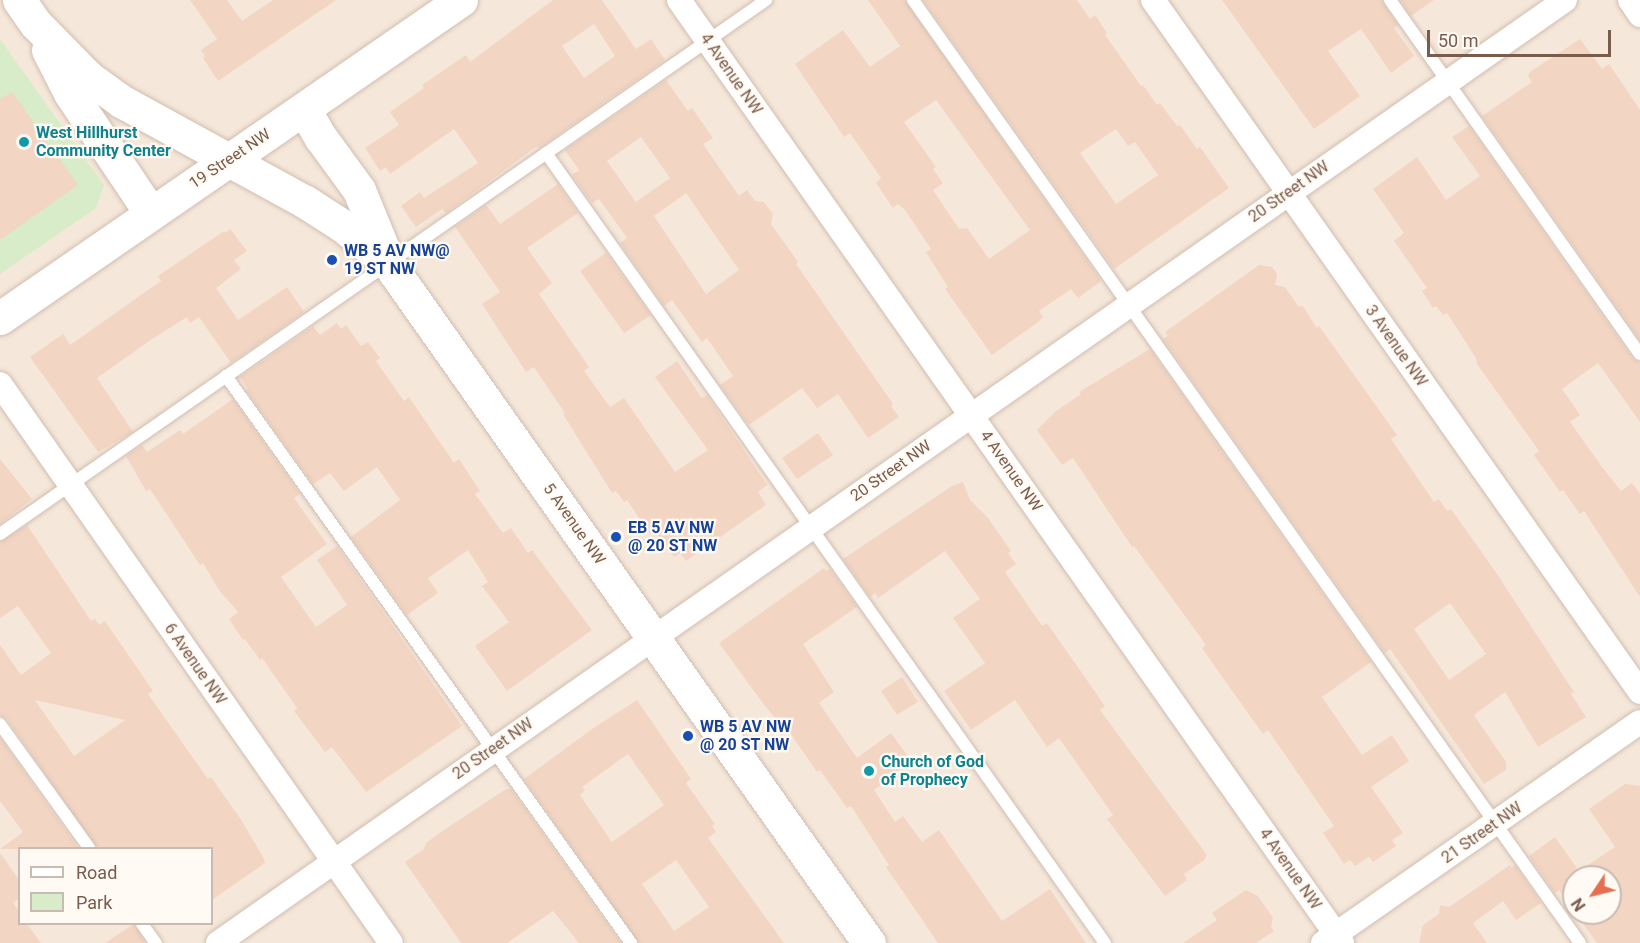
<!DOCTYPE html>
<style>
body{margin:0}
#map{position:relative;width:1640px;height:943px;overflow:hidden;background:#fdf6ec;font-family:Roboto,sans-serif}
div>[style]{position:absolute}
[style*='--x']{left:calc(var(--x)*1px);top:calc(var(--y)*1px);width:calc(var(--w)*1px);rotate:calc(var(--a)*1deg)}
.residential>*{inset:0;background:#f5e8da}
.green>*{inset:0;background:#d8ecc9}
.building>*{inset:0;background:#f3d5c3}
.roads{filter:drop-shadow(0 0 2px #d1beb0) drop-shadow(0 0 2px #d1beb0)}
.lane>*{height:12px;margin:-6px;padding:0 6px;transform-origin:6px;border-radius:6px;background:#fff}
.street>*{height:24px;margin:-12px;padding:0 12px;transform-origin:12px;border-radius:12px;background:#fff}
.secondary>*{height:33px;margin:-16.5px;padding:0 16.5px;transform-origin:16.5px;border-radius:16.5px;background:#fff}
.dots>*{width:16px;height:16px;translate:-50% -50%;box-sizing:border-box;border:3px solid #fffaf3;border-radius:50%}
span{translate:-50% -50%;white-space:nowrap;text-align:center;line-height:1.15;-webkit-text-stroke:4.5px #fffaf3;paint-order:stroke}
.street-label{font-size:16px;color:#7a5c4d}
.culture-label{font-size:16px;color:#0d838f;font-weight:700}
.left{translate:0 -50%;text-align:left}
.transit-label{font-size:16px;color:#164399;font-weight:700}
.legend{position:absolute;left:18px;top:847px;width:195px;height:78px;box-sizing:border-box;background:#fffaf3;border:2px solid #cabbb1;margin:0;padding:8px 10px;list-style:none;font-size:18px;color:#7a5c4d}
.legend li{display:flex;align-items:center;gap:12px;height:30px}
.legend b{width:30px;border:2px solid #cabbb1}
.north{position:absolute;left:1562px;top:865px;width:60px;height:60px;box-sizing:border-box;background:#fffaf3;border:2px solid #cabbb1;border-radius:50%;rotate:235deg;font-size:16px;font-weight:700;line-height:24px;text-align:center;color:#7a5c4d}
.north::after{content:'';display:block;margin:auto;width:21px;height:27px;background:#e76f51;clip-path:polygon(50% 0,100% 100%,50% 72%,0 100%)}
.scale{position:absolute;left:1427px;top:30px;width:184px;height:27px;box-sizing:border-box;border:3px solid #7a5c4d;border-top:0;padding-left:8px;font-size:18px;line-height:21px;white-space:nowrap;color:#7a5c4d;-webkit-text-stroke:4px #fffaf3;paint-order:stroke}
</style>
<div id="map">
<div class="residential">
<div style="clip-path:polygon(evenodd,0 0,1640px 0,1640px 943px,0 943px,0 0,20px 848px,212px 848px,212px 924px,20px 924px,20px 848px,0 0,1574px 877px,1610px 877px,1610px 913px,1574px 913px,1574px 877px)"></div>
</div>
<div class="green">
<div style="clip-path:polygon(0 39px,104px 185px,96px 208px,0 274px)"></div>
</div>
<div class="building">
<div style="clip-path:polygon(190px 0,227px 0,242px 21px,273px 0,336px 0,218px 81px,203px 58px,205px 56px,201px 50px,217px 39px)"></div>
<div style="clip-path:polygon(evenodd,553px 0,602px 0,636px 49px,651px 39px,665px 60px,555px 137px,539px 148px,537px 146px,446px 213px,442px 209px,416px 227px,401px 206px,420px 192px,424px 198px,478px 163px,454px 129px,390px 174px,386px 167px,380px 171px,365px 148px,399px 125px,390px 112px,424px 88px,422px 85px,466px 55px,470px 62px,553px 0,594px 24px,615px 56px,584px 78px,562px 46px,594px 24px)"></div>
<div style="clip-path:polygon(evenodd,868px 0,905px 0,1100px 279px,1100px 282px,1078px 298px,1071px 289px,1039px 311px,1043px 317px,1038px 322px,992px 355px,945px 289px,948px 287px,926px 252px,931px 249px,905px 210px,898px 204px,893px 208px,876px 183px,881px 178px,850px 133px,844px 137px,795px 64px,843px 30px,870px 67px,900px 46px,868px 0,936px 100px,1030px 230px,989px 259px,967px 228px,959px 229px,933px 190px,943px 183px,933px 169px,936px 167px,904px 122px,936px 100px)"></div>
<div style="clip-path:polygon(evenodd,923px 0,1077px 0,1090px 19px,1095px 15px,1107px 33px,1105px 35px,1141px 86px,1143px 85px,1157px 105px,1160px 103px,1177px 126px,1180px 125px,1197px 149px,1200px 147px,1229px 188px,1114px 269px,923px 0,1116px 129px,1128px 146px,1135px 142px,1158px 175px,1116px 204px,1080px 153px,1116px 129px)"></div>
<div style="clip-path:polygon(1222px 0,1382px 0,1398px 25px,1394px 28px,1414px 56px,1391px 73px,1361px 29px,1328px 51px,1360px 96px,1314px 129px)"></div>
<div style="clip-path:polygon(1400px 0,1434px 0,1411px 16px)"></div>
<div style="clip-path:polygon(1580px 39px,1602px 69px,1609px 64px,1640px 110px,1640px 340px,1482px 116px,1532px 82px,1528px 76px,1530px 72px)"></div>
<div style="clip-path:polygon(evenodd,666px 80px,688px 111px,692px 108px,713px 138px,703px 144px,739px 196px,747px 190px,755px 201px,764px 202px,773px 214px,771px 224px,798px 262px,796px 264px,893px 404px,891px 406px,899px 417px,868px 438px,838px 394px,817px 408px,802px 388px,749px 425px,720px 385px,733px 376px,707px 338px,702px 342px,672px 300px,664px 306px,620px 243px,627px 238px,599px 199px,592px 203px,572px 175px,579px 170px,565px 150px,666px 80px,641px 137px,670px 178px,636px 202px,607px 161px,641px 137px,666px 80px,686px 193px,739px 270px,706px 294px,654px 216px,686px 193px)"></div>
<div style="clip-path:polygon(12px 92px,78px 185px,0 240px,0 99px)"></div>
<div style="clip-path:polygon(1469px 126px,1633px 359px,1640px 362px,1640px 422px,1598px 363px,1562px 389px,1580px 415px,1570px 422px,1602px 467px,1621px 491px,1632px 483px,1640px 494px,1640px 597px,1584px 511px,1580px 514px,1563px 490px,1560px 492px,1534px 455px,1539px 451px,1477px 364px,1476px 358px,1447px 313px,1443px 315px,1436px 306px,1433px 308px,1422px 291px,1427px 288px,1394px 241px,1404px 233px,1373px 189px,1417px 157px,1446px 200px,1480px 176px,1452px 137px)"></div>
<div style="clip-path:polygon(558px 184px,578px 213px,527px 248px,552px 283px,539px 294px,589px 367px,584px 371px,610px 407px,624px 398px,675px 472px,708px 450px,655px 377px,677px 361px,702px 398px,707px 395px,767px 485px,758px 492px,766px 505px,686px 561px,680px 553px,674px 557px,655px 531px,650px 534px,627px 500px,624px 502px,616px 491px,612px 493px,563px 414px,565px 413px,534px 367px,526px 372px,482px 304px,500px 292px,455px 227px,486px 205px,500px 224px)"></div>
<div style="clip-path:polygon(230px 229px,247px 251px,234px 260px,241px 269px,216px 288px,238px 320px,287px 287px,304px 312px,231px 363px,199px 317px,190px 323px,187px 317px,152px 339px,97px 378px,133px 432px,98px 452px,30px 357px,63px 334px,70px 345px,161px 281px,158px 276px,224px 231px,225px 233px)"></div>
<div style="clip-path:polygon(606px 253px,651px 315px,624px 333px,580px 271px)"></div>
<div style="clip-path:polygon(evenodd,1259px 265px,1272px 267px,1277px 274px,1275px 285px,1285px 287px,1299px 307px,1302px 305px,1317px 328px,1319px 326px,1397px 435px,1391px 439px,1434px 502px,1439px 499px,1447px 511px,1451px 509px,1495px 571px,1574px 692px,1571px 694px,1586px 717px,1538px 747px,1505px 692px,1474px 715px,1506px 762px,1506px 770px,1484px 784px,1390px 649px,1385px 653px,1163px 339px,1168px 336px,1165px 332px,1259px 265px,1450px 603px,1486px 654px,1449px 680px,1414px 629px,1450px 603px)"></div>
<div style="clip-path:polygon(337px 323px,341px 329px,346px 325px,361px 346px,368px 342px,380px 358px,376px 361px,404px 401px,409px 397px,454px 463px,459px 459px,480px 491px,475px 494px,503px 533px,511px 528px,528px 553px,532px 550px,592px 630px,507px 691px,475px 646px,509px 622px,482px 586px,488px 582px,468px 550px,428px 578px,438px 593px,407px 615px,351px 537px,400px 500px,377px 467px,344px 491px,330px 473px,313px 484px,246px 390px,248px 389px,240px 377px,313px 326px,320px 335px)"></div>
<div style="clip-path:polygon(1150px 349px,1371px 662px,1322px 697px,1362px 755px,1392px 735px,1409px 761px,1371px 787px,1403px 833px,1392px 840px,1396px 846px,1373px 862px,1369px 857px,1355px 866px,1350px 860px,1344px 864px,1323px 833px,1334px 826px,1268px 730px,1263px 734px,1230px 688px,1202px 648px,1206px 645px,1134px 546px,1132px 547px,1073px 458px,1062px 465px,1037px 430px,1056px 411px,1081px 394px,1079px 392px)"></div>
<div style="clip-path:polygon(233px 399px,300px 494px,294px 498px,327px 544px,281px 577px,316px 627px,347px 605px,317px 560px,337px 546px,462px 726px,366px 792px,332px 747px,325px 752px,294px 711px,297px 708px,262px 658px,260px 660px,245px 639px,243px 640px,229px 619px,238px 612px,219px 590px,203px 563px,200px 565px,150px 489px,146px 491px,126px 456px,142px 445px,147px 452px,180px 430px,183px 434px)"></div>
<div style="clip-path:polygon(818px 433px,833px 455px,797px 479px,782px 458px)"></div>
<div style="clip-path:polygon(0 459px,32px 499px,0 524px)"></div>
<div style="clip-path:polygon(963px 482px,970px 500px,988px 518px,1011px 551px,1008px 553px,1016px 564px,1005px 572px,1042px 626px,1047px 623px,1105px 706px,1100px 710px,1207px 855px,1204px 860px,1184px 874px,1187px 880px,1165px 896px,1107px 819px,1113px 815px,1059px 738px,1047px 747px,1015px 700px,971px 730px,944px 691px,985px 663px,953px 618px,980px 599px,945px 551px,878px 598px,875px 593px,870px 597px,843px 559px,952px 486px)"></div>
<div style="clip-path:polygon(evenodd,27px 525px,91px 621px,95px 619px,99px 625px,105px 621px,153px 691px,148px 694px,208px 779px,211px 777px,240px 818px,263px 857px,265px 863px,212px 900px,212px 849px,97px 849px,7px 719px,0 716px,0 645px,21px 675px,51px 653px,18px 606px,0 618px,0 542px,27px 525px,35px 700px,125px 720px,74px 756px,35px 700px)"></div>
<div style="clip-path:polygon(824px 568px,826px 571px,830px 569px,857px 607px,803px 644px,834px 692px,819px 703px,857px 758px,891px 733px,912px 762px,874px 790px,895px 822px,903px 816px,922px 842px,939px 830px,1002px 921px,1050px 889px,1086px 943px,938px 943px,886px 867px,889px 865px,851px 806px,847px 808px,820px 770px,817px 772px,786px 727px,784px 728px,765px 706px,719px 643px)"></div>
<div style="clip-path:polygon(902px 677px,918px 702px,897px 715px,881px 691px)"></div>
<div style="clip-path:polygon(evenodd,637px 700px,691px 779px,686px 783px,715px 824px,712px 826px,716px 832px,708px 838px,784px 943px,639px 943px,524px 779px,592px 729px,637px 700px,628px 754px,664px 805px,612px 842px,580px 795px,585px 790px,582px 787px,628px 754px,637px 700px,676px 860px,709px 907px,674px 931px,642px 884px,676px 860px)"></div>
<div style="clip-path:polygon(0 738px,79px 849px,0 849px,23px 832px,0 801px)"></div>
<div style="clip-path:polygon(1625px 784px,1640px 786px,1640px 943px,1597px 943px,1575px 913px,1610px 913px,1610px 877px,1574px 877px,1574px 911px,1559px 890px,1555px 893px,1529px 856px,1555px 837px,1579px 871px,1615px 847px,1589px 809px)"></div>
<div style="clip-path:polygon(506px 789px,511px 789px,621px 943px,579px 943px,553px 911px,507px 943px,461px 943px,405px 862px,424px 849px,426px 843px,438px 834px)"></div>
<div style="clip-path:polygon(0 853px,20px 881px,20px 898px,13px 903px,20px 912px,20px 924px,27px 924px,41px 943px,0 943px)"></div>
<div style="clip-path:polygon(1510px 865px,1512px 868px,1515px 865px,1541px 903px,1516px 920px,1503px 901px,1473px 923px,1487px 943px,1419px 943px,1423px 925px,1439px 914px,1440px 905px,1449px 907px)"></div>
<div style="clip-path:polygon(1246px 890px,1258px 896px,1273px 918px,1271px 927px,1274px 931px,1256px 943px,1183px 943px,1217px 920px,1212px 913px)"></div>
<div style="clip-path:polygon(134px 924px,145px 942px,143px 943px,105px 943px)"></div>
</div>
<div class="roads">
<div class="lane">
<div style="--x:913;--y:0;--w:1155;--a:54.73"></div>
<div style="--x:1390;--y:0;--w:433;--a:54.8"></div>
<div style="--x:546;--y:153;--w:968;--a:54.72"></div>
<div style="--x:226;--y:376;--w:697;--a:54.46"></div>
<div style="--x:0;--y:534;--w:934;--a:-34.88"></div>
<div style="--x:0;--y:724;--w:153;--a:54.3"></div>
<div style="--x:142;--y:924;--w:24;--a:54"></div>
</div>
<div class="street">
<div style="--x:679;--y:0;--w:1153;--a:54.89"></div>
<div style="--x:1153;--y:0;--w:846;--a:54.86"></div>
<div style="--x:1630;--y:0;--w:18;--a:56"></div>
<div style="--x:0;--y:384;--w:682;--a:55.03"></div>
<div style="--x:218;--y:943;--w:1644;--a:-34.99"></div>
<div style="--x:1323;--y:943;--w:386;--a:-34.9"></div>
</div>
<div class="secondary">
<div style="--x:19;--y:0;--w:29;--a:55"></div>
<div style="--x:36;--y:24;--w:74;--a:45.5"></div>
<div style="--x:88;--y:77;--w:41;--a:36"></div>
<div style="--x:121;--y:101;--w:209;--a:28.7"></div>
<div style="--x:304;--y:201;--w:46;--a:32.7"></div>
<div style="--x:343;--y:226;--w:58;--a:39.4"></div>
<div style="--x:388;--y:263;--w:833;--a:54.73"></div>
<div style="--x:48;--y:50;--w:48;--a:62.9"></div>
<div style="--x:70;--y:93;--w:143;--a:56.1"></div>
<div style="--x:304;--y:109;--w:34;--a:60"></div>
<div style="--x:321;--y:138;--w:64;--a:53.8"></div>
<div style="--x:359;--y:190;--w:71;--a:67.8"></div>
<div style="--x:0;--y:318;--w:560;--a:-34.6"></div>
</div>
</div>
<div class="dots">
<div style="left:24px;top:142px;background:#0f9aa8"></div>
<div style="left:332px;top:260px;background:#1a4fb4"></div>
<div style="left:616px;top:537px;background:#1a4fb4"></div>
<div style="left:688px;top:736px;background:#1a4fb4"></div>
<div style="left:869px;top:771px;background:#0f9aa8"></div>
</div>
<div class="street-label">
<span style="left:731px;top:74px;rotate:55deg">4 Avenue NW</span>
<span style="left:230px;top:159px;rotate:-34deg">19 Street NW</span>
<span style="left:1289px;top:192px;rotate:-35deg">20 Street NW</span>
<span style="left:1396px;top:346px;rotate:55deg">3 Avenue NW</span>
<span style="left:891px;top:471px;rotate:-35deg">20 Street NW</span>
<span style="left:1011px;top:471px;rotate:55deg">4 Avenue NW</span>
<span style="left:574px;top:524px;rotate:55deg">5 Avenue NW</span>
<span style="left:195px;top:664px;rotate:55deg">6 Avenue NW</span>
<span style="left:493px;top:749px;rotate:-35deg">20 Street NW</span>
<span style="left:1482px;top:833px;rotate:-35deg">21 Street NW</span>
<span style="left:1290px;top:869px;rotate:55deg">4 Avenue NW</span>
</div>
<div class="culture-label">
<span class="left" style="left:36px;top:142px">West Hillhurst<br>Community Center</span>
<span class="left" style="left:881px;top:771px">Church of God<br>of Prophecy</span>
</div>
<div class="transit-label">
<span class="left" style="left:344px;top:260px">WB 5 AV NW@<br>19 ST NW</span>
<span class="left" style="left:628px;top:537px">EB 5 AV NW<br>@ 20 ST NW</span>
<span class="left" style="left:700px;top:736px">WB 5 AV NW<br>@ 20 ST NW</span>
</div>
<ul class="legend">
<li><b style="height:8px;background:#fff"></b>Road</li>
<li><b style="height:16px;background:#d8ecc9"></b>Park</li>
</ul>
<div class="north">N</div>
<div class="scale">50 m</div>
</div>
